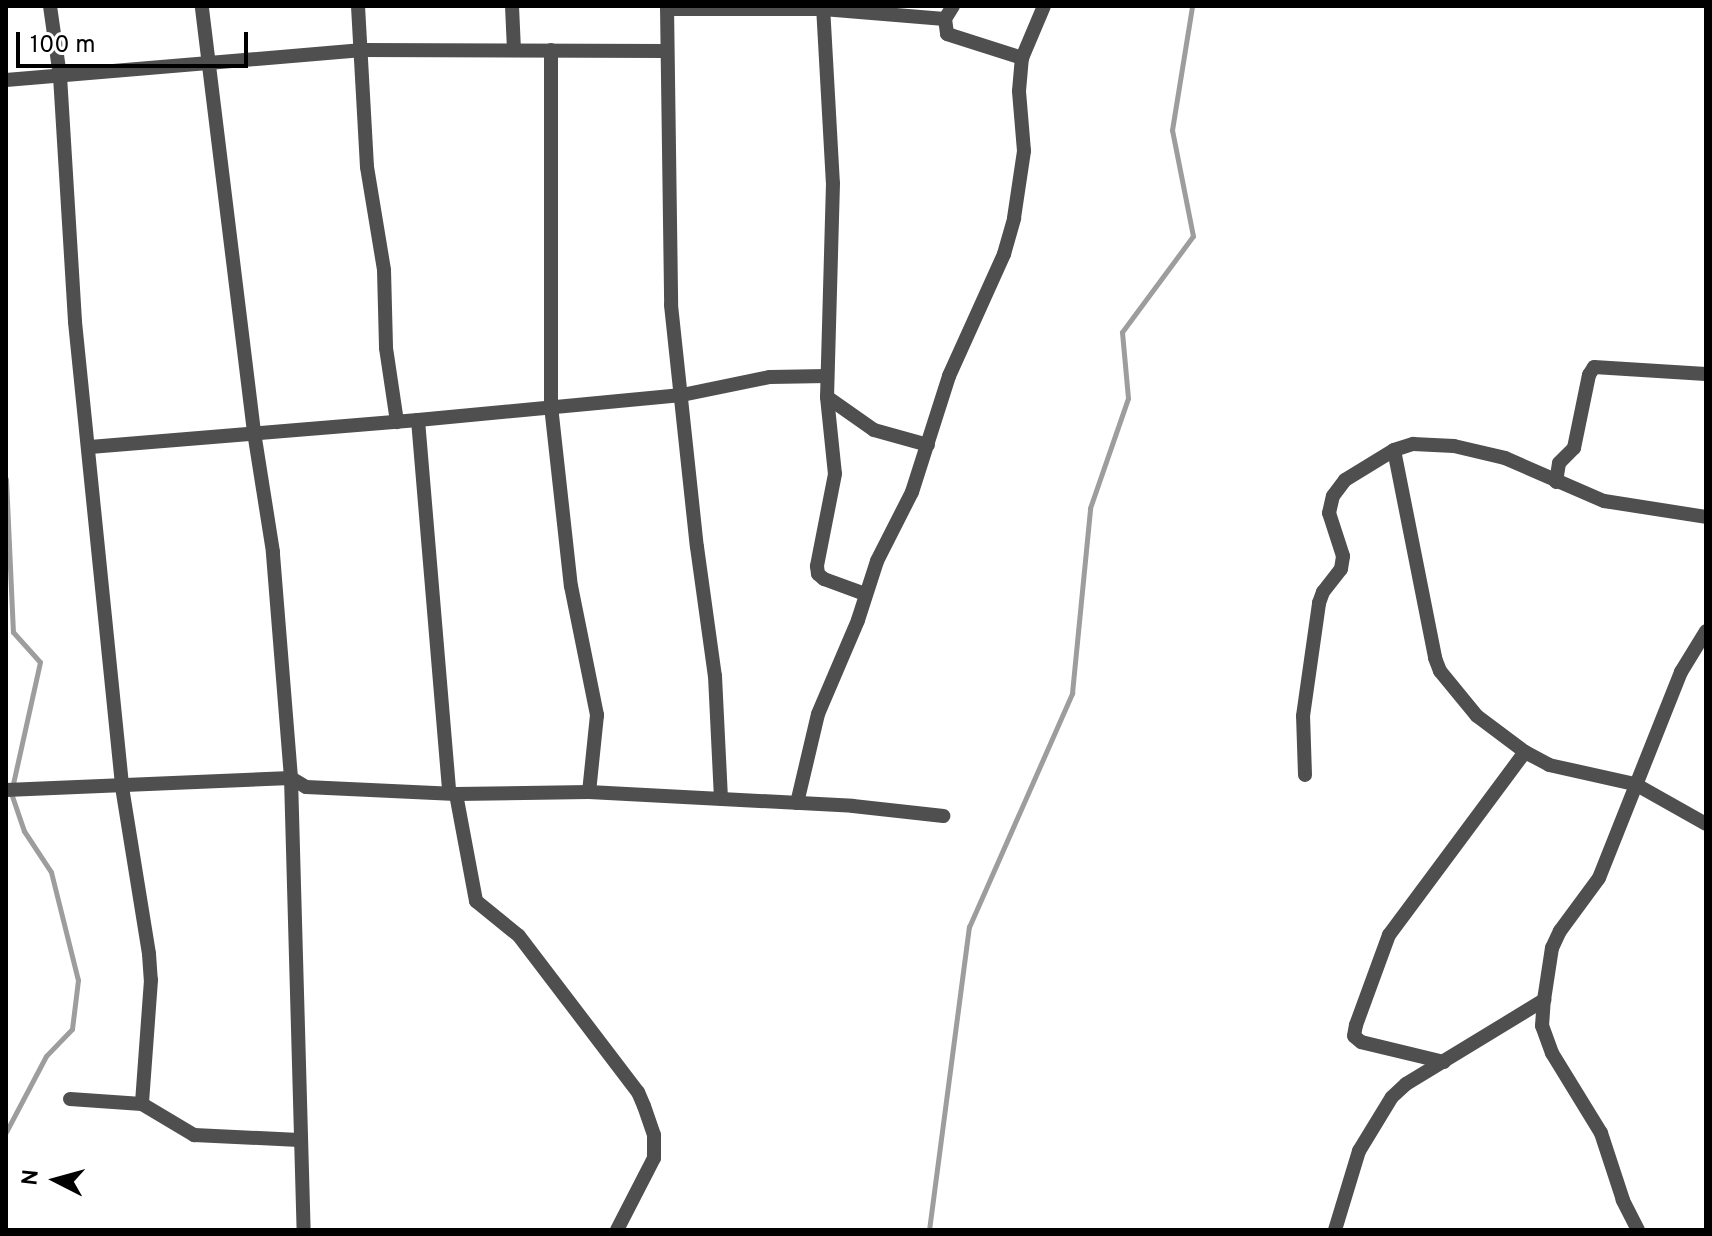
<!DOCTYPE html>
<style>
body{margin:0}
#map{position:relative;width:1712px;height:1236px;overflow:hidden;background:#fff;font-family:Overpass,sans-serif}
div>[style]{position:absolute}
[style*='--x']{left:calc(var(--x)*1px);top:calc(var(--y)*1px);width:calc(var(--w)*1px);rotate:calc(var(--a)*1deg)}
.stream>*{height:5px;margin:-2.5px;padding:0 2.5px;transform-origin:2.5px;border-radius:2.5px;background:#9d9d9d}
.street>*{height:14px;margin:-7px;padding:0 7px;transform-origin:7px;border-radius:7px;background:#4f4f4f}
span{translate:-50% -50%;white-space:nowrap;text-align:center;line-height:1.15;-webkit-text-stroke:8px #fff;paint-order:stroke}
.frame{position:absolute;inset:0;border:8px solid #000;pointer-events:none}
.north{position:absolute;left:16px;top:1140px;width:80px;height:80px;-webkit-text-stroke:6px #fff;paint-order:stroke;rotate:276deg;font-size:22px;font-weight:700;line-height:32px;text-align:center;color:#000}
.north::after{content:'';display:block;margin:auto;width:28px;height:36px;background:#000;clip-path:polygon(50% 0,100% 100%,50% 72%,0 100%)}
.scale{position:absolute;left:16px;top:32px;width:232px;height:36px;box-sizing:border-box;border:4px solid #000;border-top:0;padding-left:10px;font-size:24px;line-height:28px;white-space:nowrap;color:#000;-webkit-text-stroke:6px #fff;paint-order:stroke}
</style>
<div id="map">
<div class="stream">
<div style="--x:6;--y:479;--w:153;--a:87.4"></div>
<div style="--x:13;--y:632;--w:40;--a:48"></div>
<div style="--x:40;--y:662;--w:134;--a:102.5"></div>
<div style="--x:11;--y:793;--w:40;--a:71.1"></div>
<div style="--x:24;--y:831;--w:49;--a:56.6"></div>
<div style="--x:51;--y:872;--w:111;--a:76"></div>
<div style="--x:78;--y:980;--w:49;--a:97"></div>
<div style="--x:72;--y:1029;--w:37;--a:134"></div>
<div style="--x:46;--y:1056;--w:86;--a:117.8"></div>
<div style="--x:929;--y:1230;--w:306;--a:-82.5"></div>
<div style="--x:969;--y:927;--w:256;--a:-66.2"></div>
<div style="--x:1072;--y:693;--w:186;--a:-84.4"></div>
<div style="--x:1090;--y:508;--w:116;--a:-70.9"></div>
<div style="--x:1128;--y:398;--w:66;--a:-95.2"></div>
<div style="--x:1122;--y:332;--w:119;--a:-53.5"></div>
<div style="--x:1193;--y:236;--w:108;--a:-101.2"></div>
<div style="--x:1172;--y:130;--w:126;--a:-80.8"></div>
</div>
<div class="street">
<div style="--x:50;--y:6;--w:71;--a:81.9"></div>
<div style="--x:60;--y:76;--w:246;--a:86.5"></div>
<div style="--x:75;--y:322;--w:467;--a:84.2"></div>
<div style="--x:122;--y:787;--w:169;--a:80.8"></div>
<div style="--x:149;--y:954;--w:26;--a:86"></div>
<div style="--x:151;--y:980;--w:124;--a:94.2"></div>
<div style="--x:358;--y:6;--w:161;--a:86.8"></div>
<div style="--x:367;--y:167;--w:104;--a:80.6"></div>
<div style="--x:384;--y:270;--w:78;--a:88.5"></div>
<div style="--x:386;--y:348;--w:75;--a:81.5"></div>
<div style="--x:512;--y:6;--w:44;--a:87.4"></div>
<div style="--x:667;--y:6;--w:299;--a:89.2"></div>
<div style="--x:671;--y:305;--w:243;--a:83.9"></div>
<div style="--x:697;--y:547;--w:130;--a:82.1"></div>
<div style="--x:715;--y:676;--w:123;--a:87.2"></div>
<div style="--x:823;--y:6;--w:177;--a:86.8"></div>
<div style="--x:833;--y:183;--w:214;--a:91.6"></div>
<div style="--x:827;--y:397;--w:77;--a:84.1"></div>
<div style="--x:835;--y:474;--w:94;--a:101.1"></div>
<div style="--x:817;--y:566;--w:8;--a:83"></div>
<div style="--x:818;--y:574;--w:8;--a:40"></div>
<div style="--x:824;--y:579;--w:44;--a:20.1"></div>
<div style="--x:953;--y:6;--w:15;--a:122"></div>
<div style="--x:945;--y:19;--w:15;--a:82"></div>
<div style="--x:947;--y:34;--w:79;--a:17.7"></div>
<div style="--x:667;--y:9;--w:156;--a:0"></div>
<div style="--x:823;--y:9;--w:122;--a:4.7"></div>
<div style="--x:551;--y:50;--w:356;--a:90"></div>
<div style="--x:551;--y:406;--w:181;--a:83.7"></div>
<div style="--x:571;--y:586;--w:132;--a:78.6"></div>
<div style="--x:597;--y:715;--w:77;--a:95.9"></div>
<div style="--x:6;--y:80;--w:355;--a:-4.8"></div>
<div style="--x:360;--y:50;--w:307;--a:0.2"></div>
<div style="--x:827;--y:397;--w:57;--a:35.1"></div>
<div style="--x:874;--y:430;--w:56;--a:15.5"></div>
<div style="--x:418;--y:420;--w:374;--a:85.2"></div>
<div style="--x:90;--y:447;--w:329;--a:-4.7"></div>
<div style="--x:418;--y:420;--w:265;--a:-5.4"></div>
<div style="--x:682;--y:395;--w:90;--a:-11.6"></div>
<div style="--x:770;--y:377;--w:57;--a:-1"></div>
<div style="--x:1394;--y:450;--w:212;--a:78.8"></div>
<div style="--x:1435;--y:658;--w:14;--a:69"></div>
<div style="--x:1440;--y:671;--w:58;--a:50.6"></div>
<div style="--x:1477;--y:716;--w:60;--a:36.9"></div>
<div style="--x:1525;--y:752;--w:27;--a:28"></div>
<div style="--x:1549;--y:765;--w:88;--a:12.5"></div>
<div style="--x:1635;--y:784;--w:81;--a:29.4"></div>
<div style="--x:1556;--y:482;--w:19;--a:-81"></div>
<div style="--x:1559;--y:463;--w:21;--a:-45"></div>
<div style="--x:1574;--y:448;--w:75;--a:-78.4"></div>
<div style="--x:1589;--y:375;--w:9;--a:-58"></div>
<div style="--x:1594;--y:367;--w:112;--a:3.6"></div>
<div style="--x:1305;--y:775;--w:59;--a:-91.9"></div>
<div style="--x:1303;--y:716;--w:114;--a:-81.9"></div>
<div style="--x:1319;--y:603;--w:12;--a:-70"></div>
<div style="--x:1323;--y:592;--w:29;--a:-52"></div>
<div style="--x:1341;--y:569;--w:13;--a:-81"></div>
<div style="--x:1343;--y:556;--w:45;--a:-108"></div>
<div style="--x:1329;--y:513;--w:17;--a:-77"></div>
<div style="--x:1333;--y:496;--w:20;--a:-53"></div>
<div style="--x:1345;--y:480;--w:57;--a:-31.5"></div>
<div style="--x:1394;--y:450;--w:20;--a:-18"></div>
<div style="--x:1413;--y:444;--w:41;--a:2.8"></div>
<div style="--x:1454;--y:446;--w:52;--a:13.2"></div>
<div style="--x:1505;--y:458;--w:108;--a:23.5"></div>
<div style="--x:1604;--y:501;--w:103;--a:8.9"></div>
<div style="--x:291;--y:778;--w:17;--a:31"></div>
<div style="--x:306;--y:787;--w:150;--a:2.7"></div>
<div style="--x:456;--y:794;--w:133;--a:-0.9"></div>
<div style="--x:589;--y:792;--w:264;--a:3"></div>
<div style="--x:853;--y:806;--w:91;--a:6.3"></div>
<div style="--x:291;--y:778;--w:452;--a:88.4"></div>
<div style="--x:6;--y:790;--w:285;--a:-2.4"></div>
<div style="--x:291;--y:778;--w:227;--a:-94.6"></div>
<div style="--x:273;--y:552;--w:121;--a:-99"></div>
<div style="--x:254;--y:432;--w:429;--a:-97"></div>
<div style="--x:456;--y:794;--w:109;--a:79.4"></div>
<div style="--x:476;--y:901;--w:55;--a:39.1"></div>
<div style="--x:519;--y:936;--w:196;--a:52.7"></div>
<div style="--x:638;--y:1092;--w:15;--a:67"></div>
<div style="--x:644;--y:1106;--w:31;--a:71"></div>
<div style="--x:654;--y:1135;--w:23;--a:90"></div>
<div style="--x:654;--y:1158;--w:81;--a:117.2"></div>
<div style="--x:797;--y:803;--w:91;--a:-76.7"></div>
<div style="--x:818;--y:714;--w:102;--a:-66.9"></div>
<div style="--x:858;--y:620;--w:62;--a:-72.1"></div>
<div style="--x:877;--y:561;--w:77;--a:-63.1"></div>
<div style="--x:912;--y:492;--w:122;--a:-72.3"></div>
<div style="--x:949;--y:376;--w:134;--a:-65.7"></div>
<div style="--x:1004;--y:254;--w:37;--a:-74"></div>
<div style="--x:1014;--y:218;--w:68;--a:-81.5"></div>
<div style="--x:1024;--y:151;--w:60;--a:-94.8"></div>
<div style="--x:1019;--y:91;--w:33;--a:-85"></div>
<div style="--x:1022;--y:58;--w:56;--a:-67.1"></div>
<div style="--x:1444;--y:1062;--w:85;--a:-166.5"></div>
<div style="--x:1361;--y:1042;--w:9;--a:-139"></div>
<div style="--x:1354;--y:1036;--w:11;--a:-80"></div>
<div style="--x:1356;--y:1025;--w:96;--a:-69.9"></div>
<div style="--x:1389;--y:935;--w:228;--a:-53.4"></div>
<div style="--x:70;--y:1099;--w:72;--a:4"></div>
<div style="--x:142;--y:1104;--w:61;--a:30.8"></div>
<div style="--x:194;--y:1135;--w:105;--a:2.7"></div>
<div style="--x:1335;--y:1230;--w:83;--a:-73.1"></div>
<div style="--x:1359;--y:1151;--w:63;--a:-58.6"></div>
<div style="--x:1392;--y:1097;--w:19;--a:-43"></div>
<div style="--x:1406;--y:1084;--w:162;--a:-31.3"></div>
<div style="--x:1638;--y:1230;--w:34;--a:-117"></div>
<div style="--x:1623;--y:1200;--w:71;--a:-108.2"></div>
<div style="--x:1601;--y:1133;--w:94;--a:-121.5"></div>
<div style="--x:1552;--y:1053;--w:29;--a:-110"></div>
<div style="--x:1542;--y:1026;--w:26;--a:-86"></div>
<div style="--x:1544;--y:1000;--w:53;--a:-81.3"></div>
<div style="--x:1552;--y:948;--w:19;--a:-65"></div>
<div style="--x:1560;--y:931;--w:66;--a:-53.7"></div>
<div style="--x:1599;--y:878;--w:222;--a:-68.3"></div>
<div style="--x:1681;--y:672;--w:48;--a:-58.6"></div>
</div>
<div class="frame"></div>
<div class="north">N</div>
<div class="scale">100 m</div>
</div>
